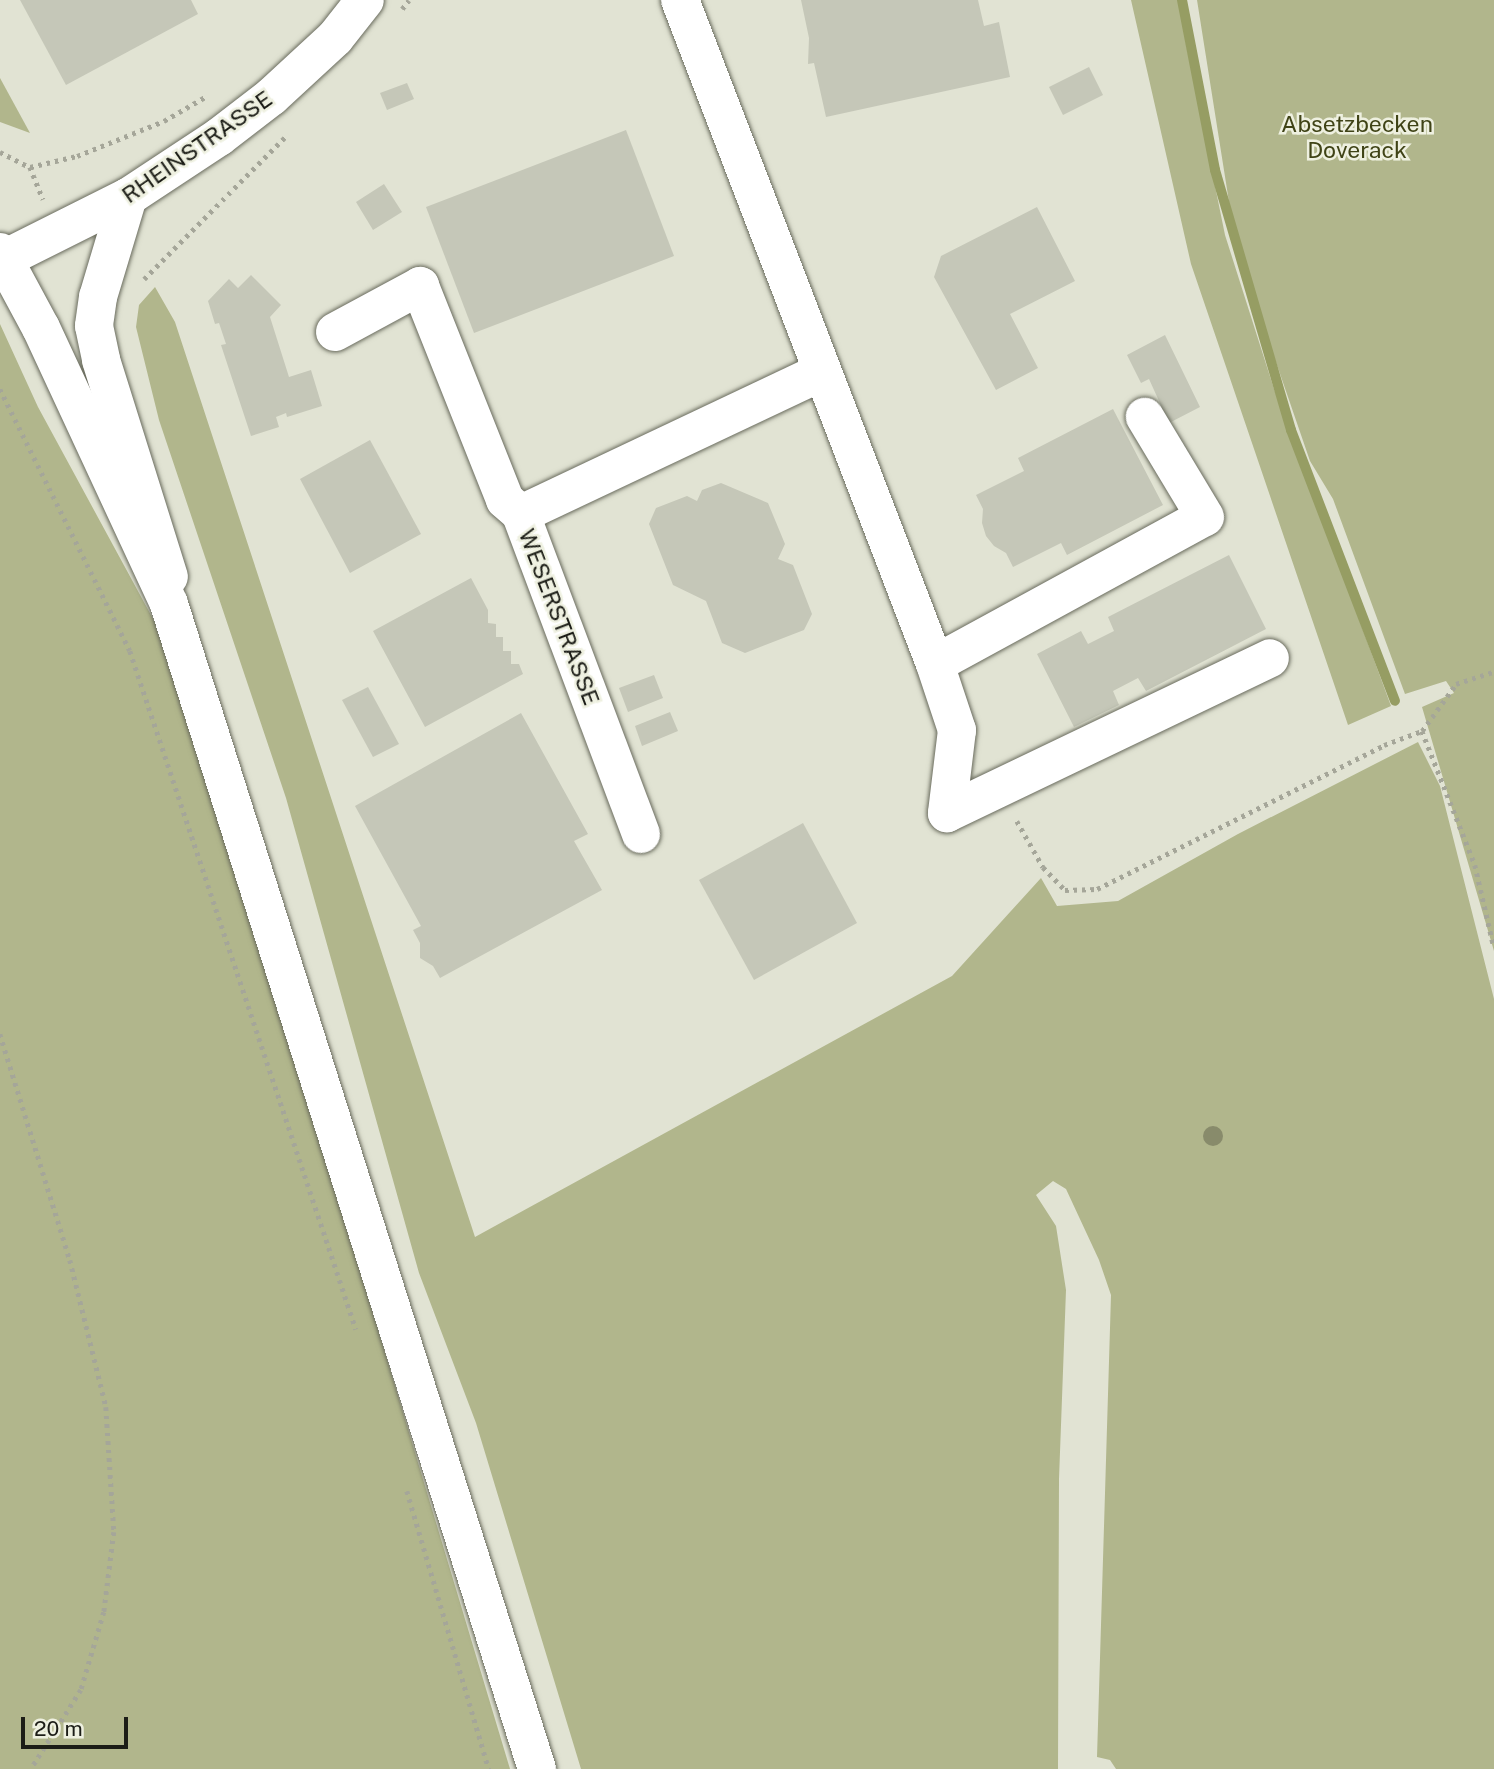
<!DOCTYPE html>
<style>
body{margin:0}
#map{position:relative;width:1494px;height:1769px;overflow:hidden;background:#e1e3d3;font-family:"Public Sans",sans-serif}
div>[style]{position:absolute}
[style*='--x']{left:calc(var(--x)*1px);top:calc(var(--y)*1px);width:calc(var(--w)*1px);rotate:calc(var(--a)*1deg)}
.green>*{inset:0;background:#b1b68c}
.stream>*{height:10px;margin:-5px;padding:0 5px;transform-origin:5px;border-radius:5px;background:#969d63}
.building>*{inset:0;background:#c5c7b8}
.path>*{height:4.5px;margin-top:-2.25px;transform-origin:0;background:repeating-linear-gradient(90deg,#a5a699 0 3.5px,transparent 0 8.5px)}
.roads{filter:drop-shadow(0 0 2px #696b5d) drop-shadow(0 0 2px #696b5d)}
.minor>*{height:38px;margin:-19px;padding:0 19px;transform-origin:19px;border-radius:19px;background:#fff}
.major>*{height:38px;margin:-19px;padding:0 19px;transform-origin:19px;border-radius:19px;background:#fff}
.trees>*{width:20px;height:20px;margin:-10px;border-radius:50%;background:#888b6b}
span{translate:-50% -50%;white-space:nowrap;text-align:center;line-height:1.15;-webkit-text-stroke:5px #eef0e0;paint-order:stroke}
.park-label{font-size:23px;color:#3f4316}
.street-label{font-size:23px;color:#1c1d17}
.scale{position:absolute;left:21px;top:1717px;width:107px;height:32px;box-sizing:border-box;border:4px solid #1c1d17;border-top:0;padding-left:9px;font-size:21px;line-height:24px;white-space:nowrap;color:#1c1d17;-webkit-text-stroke:5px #eef0e0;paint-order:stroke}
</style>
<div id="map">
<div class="green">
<div style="clip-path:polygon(1131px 0,1182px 0,1186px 44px,1225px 235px,1274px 389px,1391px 706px,1348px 725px,1191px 264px)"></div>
<div style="clip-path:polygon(1197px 0,1494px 0,1494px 951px,1422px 707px,1454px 693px,1446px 681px,1405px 694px,1333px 499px,1310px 461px,1236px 246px)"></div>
<div style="clip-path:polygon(0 78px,30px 133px,0 122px)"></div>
<div style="clip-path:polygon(155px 287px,175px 322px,475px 1237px,952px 976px,1041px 878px,1057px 906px,1118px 901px,1238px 834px,1418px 742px,1440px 786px,1494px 999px,1494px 1769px,1116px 1769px,1110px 1760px,1097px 1757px,1111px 1295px,1099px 1260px,1066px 1189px,1053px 1181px,1036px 1195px,1056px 1226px,1066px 1290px,1059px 1479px,1058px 1769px,581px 1769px,476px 1423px,419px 1273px,286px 798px,159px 420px,136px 327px,139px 305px)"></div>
<div style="clip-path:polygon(0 324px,38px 407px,164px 639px,290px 1036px,510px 1769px,0 1769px)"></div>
</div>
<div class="stream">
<div style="--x:1182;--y:0;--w:173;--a:79"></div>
<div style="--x:1215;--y:170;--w:271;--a:73.7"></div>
<div style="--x:1291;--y:430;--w:290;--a:69"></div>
</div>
<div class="building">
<div style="clip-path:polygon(20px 0,191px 0,198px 14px,66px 85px)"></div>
<div style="clip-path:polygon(801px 0,978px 0,984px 26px,999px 22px,1010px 77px,826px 117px,814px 63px,808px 64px,809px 38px)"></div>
<div style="clip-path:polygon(1089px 67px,1103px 95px,1063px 115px,1049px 87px)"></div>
<div style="clip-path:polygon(407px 83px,414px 99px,387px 110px,380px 93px)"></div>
<div style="clip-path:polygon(626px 130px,674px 256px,474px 333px,426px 207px)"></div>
<div style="clip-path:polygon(384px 184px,402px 212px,373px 230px,356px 202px)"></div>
<div style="clip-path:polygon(1037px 207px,1075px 281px,1010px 314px,1038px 368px,996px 390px,934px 277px,941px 256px)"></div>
<div style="clip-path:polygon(251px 275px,281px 305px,270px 317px,289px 377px,311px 370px,322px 406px,287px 417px,286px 413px,276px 417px,279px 427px,251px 436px,221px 345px,226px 344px,219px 323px,215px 324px,208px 301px,229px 279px,238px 288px)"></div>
<div style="clip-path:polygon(1165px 335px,1200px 407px,1169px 423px,1149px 379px,1141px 383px,1127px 355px)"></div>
<div style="clip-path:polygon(1113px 409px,1163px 505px,1067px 555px,1061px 543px,1013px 567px,1006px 553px,994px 546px,986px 536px,982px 523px,983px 509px,976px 495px,1024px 471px,1018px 458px)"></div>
<div style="clip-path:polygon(370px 440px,421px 534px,350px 573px,300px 479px)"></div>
<div style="clip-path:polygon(721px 483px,768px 503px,785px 544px,778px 559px,793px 565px,812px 614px,804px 630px,745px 653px,722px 643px,706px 601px,673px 585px,649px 524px,656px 508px,687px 496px,697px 501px,702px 490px)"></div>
<div style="clip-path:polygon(1229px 555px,1266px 629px,1146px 691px,1138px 678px,1113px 691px,1119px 705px,1074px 727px,1037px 654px,1081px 631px,1088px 644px,1114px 631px,1108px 617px)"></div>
<div style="clip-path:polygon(471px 578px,488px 610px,488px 623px,496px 624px,496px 637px,503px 637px,503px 651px,511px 651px,511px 664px,519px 664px,523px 674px,425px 727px,373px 631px)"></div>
<div style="clip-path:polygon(654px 675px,663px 698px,628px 712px,619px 688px)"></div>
<div style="clip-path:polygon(368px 687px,399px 744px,373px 757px,342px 700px)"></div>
<div style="clip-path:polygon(670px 712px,678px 731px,642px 746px,635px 726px)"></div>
<div style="clip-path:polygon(521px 713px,588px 834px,574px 841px,602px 890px,440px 978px,433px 966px,420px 958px,420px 943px,413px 930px,421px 926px,355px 806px)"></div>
<div style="clip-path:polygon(803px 823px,857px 923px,754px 980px,699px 880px)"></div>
</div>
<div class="path">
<div style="--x:402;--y:9;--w:11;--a:-52"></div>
<div style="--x:0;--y:152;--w:34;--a:27"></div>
<div style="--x:30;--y:167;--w:48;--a:-13.2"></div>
<div style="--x:77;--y:156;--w:94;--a:-21.9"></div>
<div style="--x:164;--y:121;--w:48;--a:-30.3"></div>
<div style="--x:30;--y:167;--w:35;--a:68"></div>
<div style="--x:144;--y:279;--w:204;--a:-45.2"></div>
<div style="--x:0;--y:389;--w:292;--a:63.6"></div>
<div style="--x:130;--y:651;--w:715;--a:71.57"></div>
<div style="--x:1422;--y:731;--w:58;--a:-54.1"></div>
<div style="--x:1456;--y:684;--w:40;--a:-18"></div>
<div style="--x:1017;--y:821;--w:53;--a:60.5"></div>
<div style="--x:1043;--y:867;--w:32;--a:46"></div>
<div style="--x:1065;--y:890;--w:32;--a:-2"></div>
<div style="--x:1097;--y:889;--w:321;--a:-26.6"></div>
<div style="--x:1384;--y:745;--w:40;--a:-20.2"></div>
<div style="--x:1422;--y:731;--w:144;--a:68.4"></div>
<div style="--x:1475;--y:865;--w:84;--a:77"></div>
<div style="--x:0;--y:1034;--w:237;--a:72.8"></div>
<div style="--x:70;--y:1260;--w:151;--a:76.2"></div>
<div style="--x:106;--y:1407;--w:125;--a:86.3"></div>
<div style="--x:114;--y:1532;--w:81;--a:97.1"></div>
<div style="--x:104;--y:1612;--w:81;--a:106.4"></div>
<div style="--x:81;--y:1690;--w:93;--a:122.3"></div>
<div style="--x:407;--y:1491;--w:290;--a:73.6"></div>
</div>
<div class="roads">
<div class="minor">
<div style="--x:680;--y:0;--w:711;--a:68.99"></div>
<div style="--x:935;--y:664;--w:70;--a:71.6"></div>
<div style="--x:957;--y:730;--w:84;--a:96.9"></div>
<div style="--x:128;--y:197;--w:104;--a:106.7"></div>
<div style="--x:98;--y:297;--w:29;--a:98"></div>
<div style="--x:94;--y:326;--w:35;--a:78"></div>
<div style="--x:101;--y:360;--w:227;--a:72.6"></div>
<div style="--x:4;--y:259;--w:139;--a:-26.6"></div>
<div style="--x:128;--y:197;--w:109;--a:-33.4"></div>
<div style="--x:219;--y:137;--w:66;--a:-37.6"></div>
<div style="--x:271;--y:97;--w:87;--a:-42.7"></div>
<div style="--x:335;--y:38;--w:48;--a:-51.7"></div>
<div style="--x:335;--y:332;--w:97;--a:-28.4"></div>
<div style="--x:420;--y:286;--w:230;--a:68.3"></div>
<div style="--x:505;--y:500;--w:21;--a:41"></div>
<div style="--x:935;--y:664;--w:307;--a:-28.6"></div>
<div style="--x:1205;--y:517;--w:117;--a:-121"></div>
<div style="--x:947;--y:813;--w:358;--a:-25.6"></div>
<div style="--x:641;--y:834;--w:342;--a:-110.6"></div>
<div style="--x:521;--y:514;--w:332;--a:-25.3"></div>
</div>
<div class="major">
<div style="--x:0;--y:252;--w:86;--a:61.7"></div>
<div style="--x:41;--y:328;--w:304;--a:65.1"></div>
<div style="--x:169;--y:604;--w:1222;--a:72.47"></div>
</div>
</div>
<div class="trees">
<div style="left:1213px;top:1136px"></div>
</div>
<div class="park-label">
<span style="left:1357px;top:137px">Absetzbecken<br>Doverack</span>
</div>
<div class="street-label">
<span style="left:197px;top:147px;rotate:-35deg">RHEINSTRASSE</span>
<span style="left:559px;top:617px;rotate:69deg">WESERSTRASSE</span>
</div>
<div class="scale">20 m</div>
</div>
